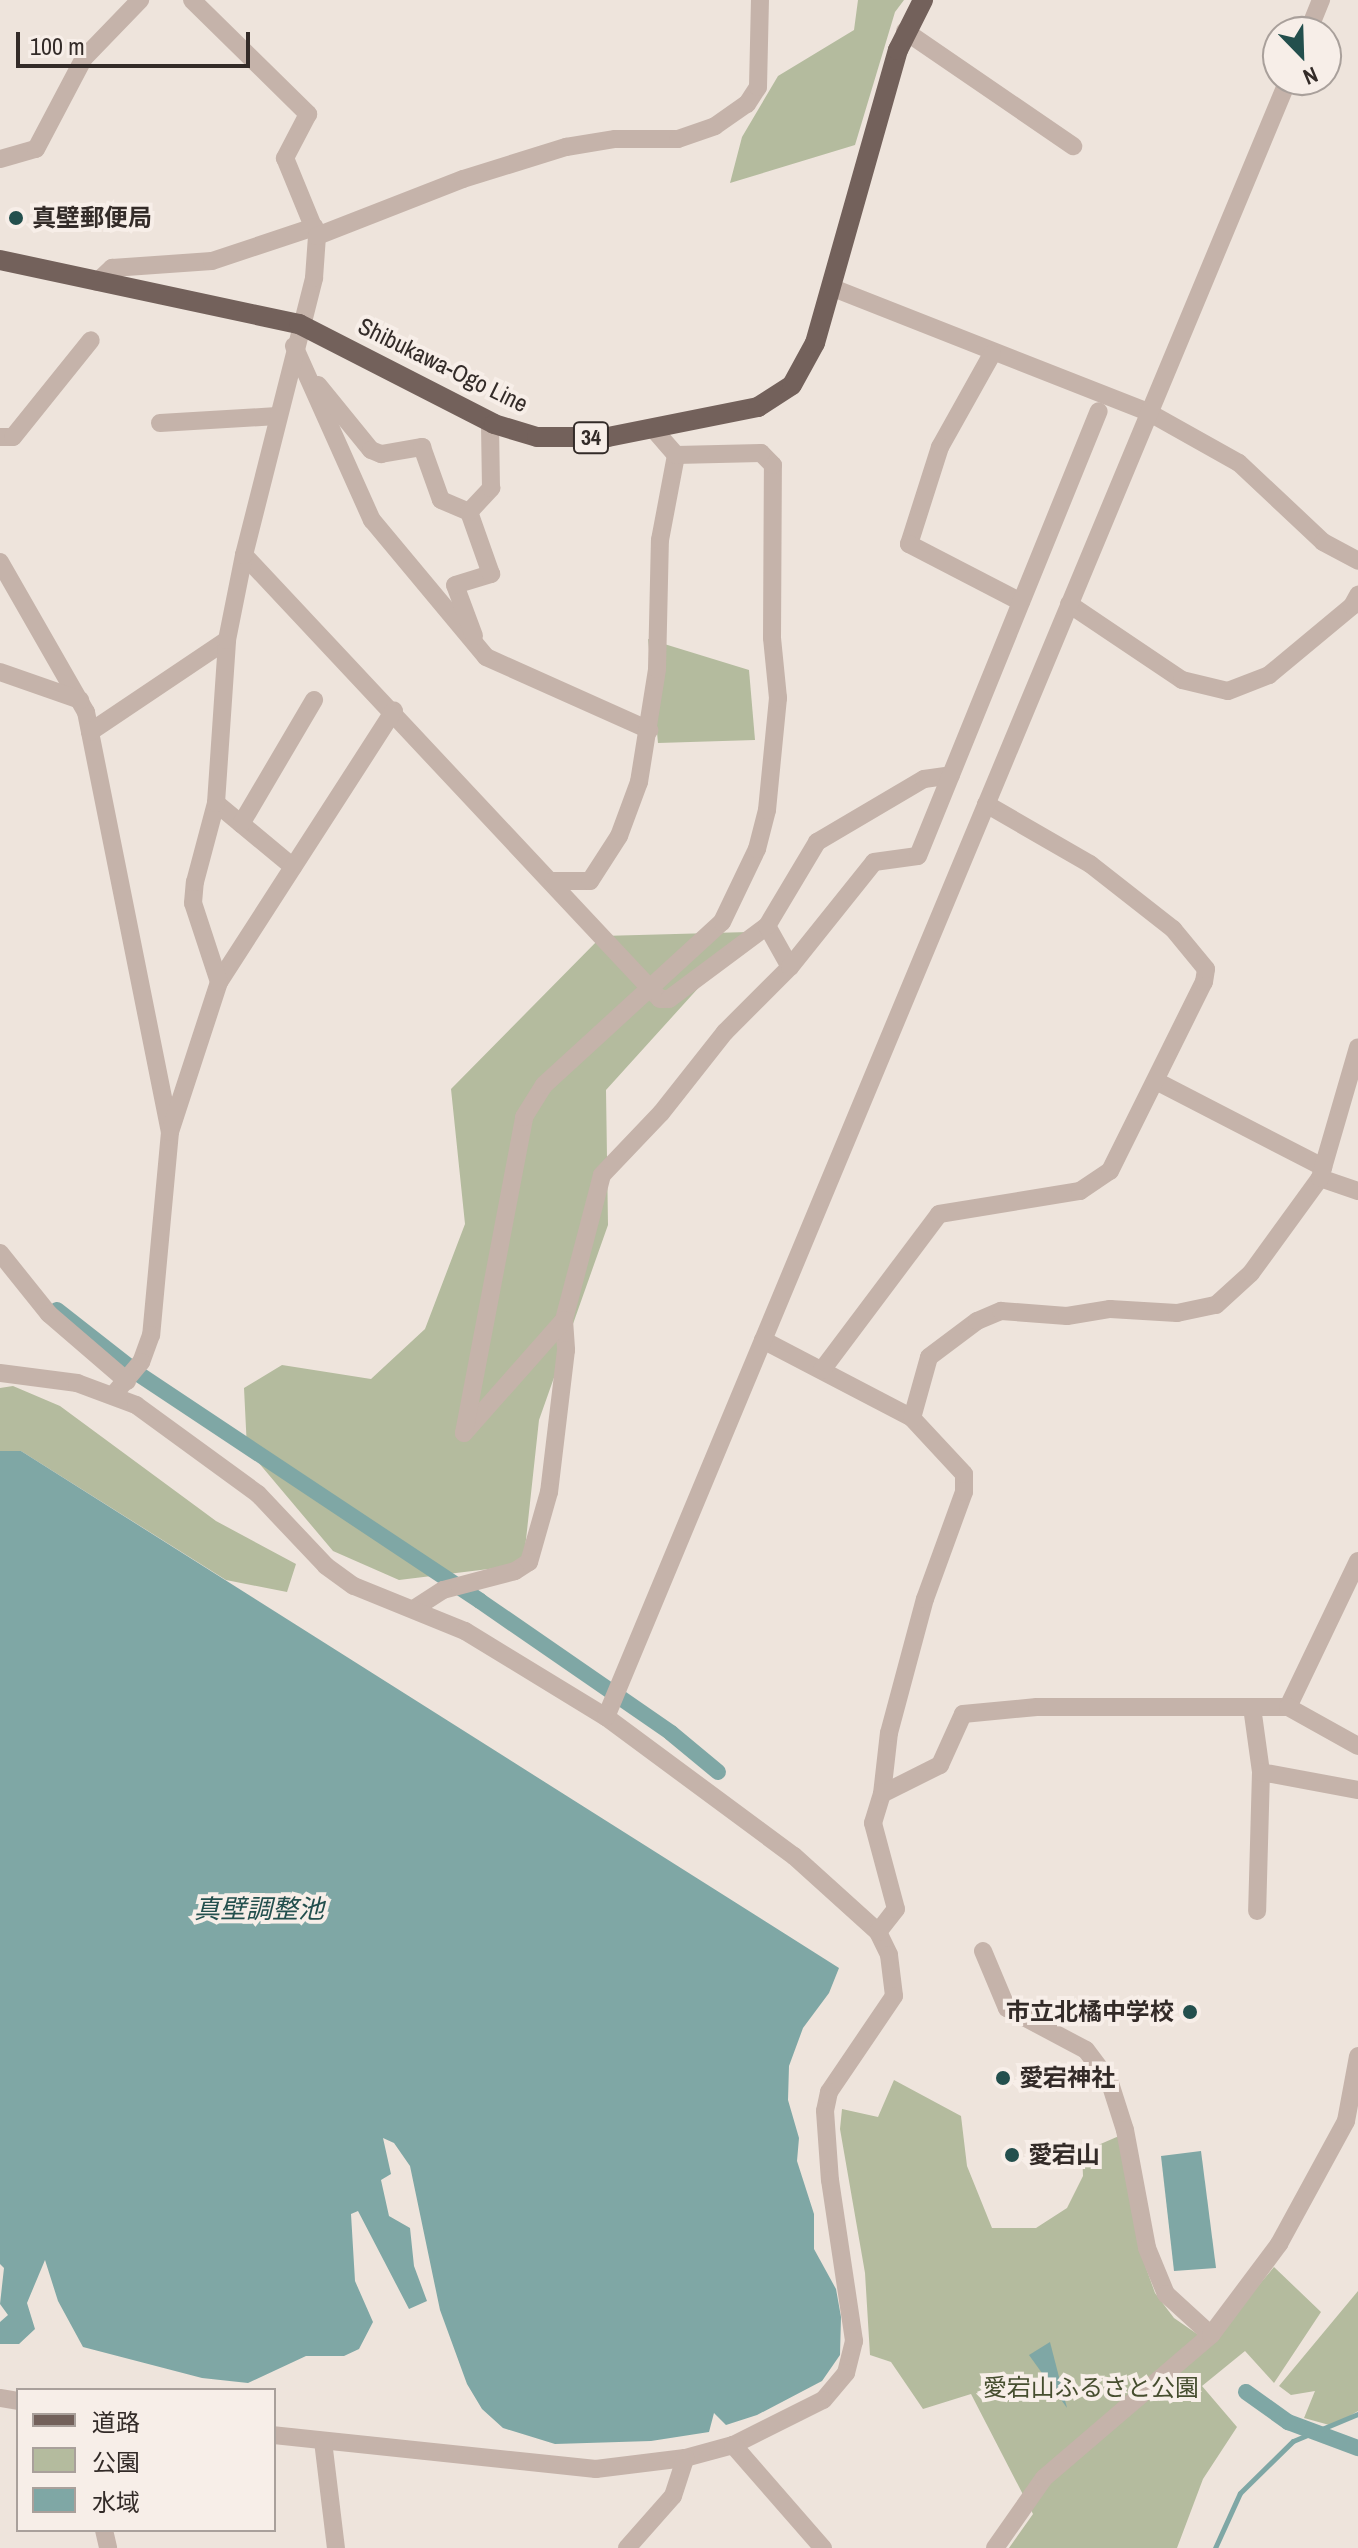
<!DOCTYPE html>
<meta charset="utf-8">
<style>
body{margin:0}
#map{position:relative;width:1358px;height:2548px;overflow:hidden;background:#eee4dc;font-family:"Archivo Narrow","Noto Sans JP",sans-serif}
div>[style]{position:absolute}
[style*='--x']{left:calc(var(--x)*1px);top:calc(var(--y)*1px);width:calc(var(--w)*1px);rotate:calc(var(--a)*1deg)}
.green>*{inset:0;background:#b4bb9e}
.water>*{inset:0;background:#7fa7a5}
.stream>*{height:5px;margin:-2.5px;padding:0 2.5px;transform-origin:2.5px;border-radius:2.5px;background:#7fa7a5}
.canal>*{height:16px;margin:-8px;padding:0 8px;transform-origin:8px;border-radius:8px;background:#7fa7a5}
.minor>*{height:18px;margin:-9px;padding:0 9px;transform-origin:9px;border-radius:9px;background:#c5b3aa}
.major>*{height:20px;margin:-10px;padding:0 10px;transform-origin:10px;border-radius:10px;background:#73615b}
.dots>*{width:22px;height:22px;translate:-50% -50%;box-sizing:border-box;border:4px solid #f7eee8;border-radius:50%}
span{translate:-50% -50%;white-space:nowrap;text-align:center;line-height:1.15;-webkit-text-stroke:8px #f7eee8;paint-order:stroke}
.shield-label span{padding:2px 6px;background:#f7eee8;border:2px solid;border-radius:6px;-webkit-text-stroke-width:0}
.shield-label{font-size:22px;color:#332b28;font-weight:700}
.poi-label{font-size:24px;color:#332b28;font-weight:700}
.left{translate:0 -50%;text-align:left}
.right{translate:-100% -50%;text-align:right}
.street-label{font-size:24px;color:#332b28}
.park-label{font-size:24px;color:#464e2f}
.water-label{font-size:26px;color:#234f4d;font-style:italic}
.legend{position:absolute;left:16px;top:2388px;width:260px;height:144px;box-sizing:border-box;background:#f7eee8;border:2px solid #a9a09b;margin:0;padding:10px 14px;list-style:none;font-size:24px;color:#332b28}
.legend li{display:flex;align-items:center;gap:16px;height:40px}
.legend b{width:40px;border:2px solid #a9a09b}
.north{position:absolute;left:1262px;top:16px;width:80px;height:80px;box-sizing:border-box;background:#f7eee8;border:2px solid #a9a09b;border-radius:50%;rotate:157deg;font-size:22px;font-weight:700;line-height:32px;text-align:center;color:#332b28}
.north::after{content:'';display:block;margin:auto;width:28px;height:36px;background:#234f4d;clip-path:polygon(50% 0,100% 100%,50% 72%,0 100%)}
.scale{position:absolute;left:16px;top:32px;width:234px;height:36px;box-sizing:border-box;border:4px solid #332b28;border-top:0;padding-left:10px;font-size:24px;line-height:28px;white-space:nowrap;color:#332b28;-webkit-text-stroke:6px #f7eee8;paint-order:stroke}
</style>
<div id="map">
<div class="green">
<div style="clip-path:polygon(858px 0,904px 0,895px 12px,855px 145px,730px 183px,742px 137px,778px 76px,854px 30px)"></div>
<div style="clip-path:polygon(648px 639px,749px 670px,755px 740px,658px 743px)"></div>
<div style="clip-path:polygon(749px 932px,606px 1090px,608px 1225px,539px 1420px,524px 1558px,505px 1567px,399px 1580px,333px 1551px,247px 1449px,244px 1388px,282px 1365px,371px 1379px,425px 1329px,465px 1224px,451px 1089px,602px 936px)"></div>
<div style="clip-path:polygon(13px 1386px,60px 1406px,216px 1521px,296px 1564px,287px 1592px,226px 1580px,21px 1451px,0 1451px,0 1388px)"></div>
<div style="clip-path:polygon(894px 2080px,961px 2116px,967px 2166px,992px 2228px,1036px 2228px,1067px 2208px,1083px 2176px,1082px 2152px,1119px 2136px,1140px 2251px,1155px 2293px,1174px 2318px,1210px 2343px,1274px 2267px,1321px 2312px,1274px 2383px,1245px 2351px,1202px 2386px,1237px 2427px,1203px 2479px,1177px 2548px,1009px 2548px,1033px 2514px,971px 2394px,923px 2409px,891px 2362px,870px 2355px,865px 2273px,840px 2129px,842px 2109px,878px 2117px)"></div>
<div style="clip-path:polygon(1358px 2291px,1358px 2411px,1333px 2426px,1304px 2418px,1315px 2391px,1291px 2395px,1279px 2386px)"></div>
</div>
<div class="water">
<div style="clip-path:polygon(0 1451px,21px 1451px,839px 1968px,829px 1993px,803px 2028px,789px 2066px,788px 2100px,799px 2138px,797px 2161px,814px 2214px,814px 2249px,836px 2289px,841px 2317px,840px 2355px,822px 2381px,757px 2415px,726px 2425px,714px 2413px,709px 2432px,651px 2441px,555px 2444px,503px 2428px,482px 2409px,467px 2384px,440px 2310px,410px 2166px,394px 2143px,383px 2138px,391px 2174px,381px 2180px,389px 2216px,410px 2228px,414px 2266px,427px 2301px,409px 2309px,358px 2211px,351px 2214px,355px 2281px,373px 2322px,359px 2349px,344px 2356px,306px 2356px,248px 2383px,202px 2378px,83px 2347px,58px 2301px,45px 2260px,27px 2303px,35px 2329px,19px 2344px,0 2344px,0 2322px,8px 2315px,0 2304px,4px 2268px,0 2264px)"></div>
<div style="clip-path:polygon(1201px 2151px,1216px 2268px,1174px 2271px,1161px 2156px)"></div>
<div style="clip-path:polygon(1050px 2342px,1067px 2408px,1029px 2355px)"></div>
</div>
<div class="stream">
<div style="--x:1215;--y:2548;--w:60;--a:-65.6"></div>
<div style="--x:1240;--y:2493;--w:74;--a:-44.5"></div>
<div style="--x:1293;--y:2441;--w:70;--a:-22.6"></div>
</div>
<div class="canal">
<div style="--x:57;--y:1310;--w:105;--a:38.1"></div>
<div style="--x:140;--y:1375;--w:408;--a:33.6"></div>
<div style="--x:480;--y:1601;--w:232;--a:34.6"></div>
<div style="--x:671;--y:1733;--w:61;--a:39.7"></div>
<div style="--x:1246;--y:2392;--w:52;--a:35.5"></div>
<div style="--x:1288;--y:2422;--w:75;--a:20.4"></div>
</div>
<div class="minor">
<div style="--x:192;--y:0;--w:163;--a:44.5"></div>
<div style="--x:308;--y:114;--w:50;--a:117.6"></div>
<div style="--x:285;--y:158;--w:84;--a:67.7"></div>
<div style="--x:905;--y:31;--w:204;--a:34.4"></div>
<div style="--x:1308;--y:32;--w:35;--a:-68"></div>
<div style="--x:0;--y:159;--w:37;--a:-16"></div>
<div style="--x:36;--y:149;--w:103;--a:-62.2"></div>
<div style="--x:84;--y:58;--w:81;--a:-46"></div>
<div style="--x:97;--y:282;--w:21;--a:-43"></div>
<div style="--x:112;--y:268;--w:100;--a:-4"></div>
<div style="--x:212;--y:261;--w:108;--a:-18.4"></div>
<div style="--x:833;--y:288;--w:339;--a:21.5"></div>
<div style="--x:1148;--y:412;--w:104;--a:29.3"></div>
<div style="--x:1239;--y:463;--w:115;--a:43.2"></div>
<div style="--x:1323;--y:542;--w:40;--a:28"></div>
<div style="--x:294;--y:346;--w:191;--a:65.9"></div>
<div style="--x:372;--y:520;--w:178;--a:50.2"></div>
<div style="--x:486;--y:657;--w:179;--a:24.1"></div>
<div style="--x:992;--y:354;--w:107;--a:119.2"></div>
<div style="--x:940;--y:447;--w:102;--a:107.7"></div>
<div style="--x:909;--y:544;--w:126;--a:27.4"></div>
<div style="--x:318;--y:385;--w:84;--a:50.8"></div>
<div style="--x:371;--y:450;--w:11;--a:22"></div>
<div style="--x:381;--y:454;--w:42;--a:-9.7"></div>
<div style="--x:422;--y:447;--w:56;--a:70.3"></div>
<div style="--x:441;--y:500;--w:30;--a:23"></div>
<div style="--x:160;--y:423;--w:117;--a:-3.4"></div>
<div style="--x:0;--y:437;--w:13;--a:0"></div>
<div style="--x:13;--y:437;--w:124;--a:-51.2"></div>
<div style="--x:244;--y:555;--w:608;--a:46.86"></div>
<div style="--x:660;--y:999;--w:9;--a:0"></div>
<div style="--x:669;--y:999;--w:122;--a:-36.7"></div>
<div style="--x:767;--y:926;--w:47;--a:60.7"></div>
<div style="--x:790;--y:967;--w:92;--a:135"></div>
<div style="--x:725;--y:1032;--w:103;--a:128.3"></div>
<div style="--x:661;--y:1113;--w:86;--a:133.6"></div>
<div style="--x:602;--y:1175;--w:150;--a:104.7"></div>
<div style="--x:564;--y:1320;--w:30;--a:86"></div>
<div style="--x:566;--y:1350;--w:143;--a:96.8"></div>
<div style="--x:549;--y:1492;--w:73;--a:105.9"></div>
<div style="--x:529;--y:1562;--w:17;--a:147"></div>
<div style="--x:515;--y:1571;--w:74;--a:165.2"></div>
<div style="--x:443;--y:1590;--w:35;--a:147"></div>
<div style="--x:0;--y:562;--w:173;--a:60.2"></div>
<div style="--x:86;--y:712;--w:428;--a:78.7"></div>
<div style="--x:170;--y:1132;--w:204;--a:95.3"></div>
<div style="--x:151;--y:1335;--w:29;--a:110"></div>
<div style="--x:141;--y:1362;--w:40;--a:130"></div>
<div style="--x:1069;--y:604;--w:136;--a:33.9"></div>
<div style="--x:1182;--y:680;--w:47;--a:13.4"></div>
<div style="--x:1228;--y:691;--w:44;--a:-21.3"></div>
<div style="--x:1269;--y:675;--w:108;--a:-39.7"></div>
<div style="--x:1352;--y:606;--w:13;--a:-61"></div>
<div style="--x:474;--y:636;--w:54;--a:-110.4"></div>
<div style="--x:455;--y:585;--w:38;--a:-17"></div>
<div style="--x:491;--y:574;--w:66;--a:-109.5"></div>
<div style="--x:469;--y:512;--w:33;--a:-47"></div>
<div style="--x:491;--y:488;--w:66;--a:-90.9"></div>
<div style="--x:0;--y:672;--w:85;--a:19.3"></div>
<div style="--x:90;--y:732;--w:165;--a:-33.9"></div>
<div style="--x:216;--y:803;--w:100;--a:39.7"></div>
<div style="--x:241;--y:824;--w:144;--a:-59.5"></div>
<div style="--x:553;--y:881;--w:37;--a:0"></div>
<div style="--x:590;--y:881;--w:54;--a:-57.2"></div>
<div style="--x:619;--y:836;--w:58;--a:-69.7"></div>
<div style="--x:639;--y:782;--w:114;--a:-80.9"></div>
<div style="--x:657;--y:669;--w:129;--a:-88.7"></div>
<div style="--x:660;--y:540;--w:86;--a:-79.3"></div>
<div style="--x:676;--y:455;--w:33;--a:-131"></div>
<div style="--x:767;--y:926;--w:98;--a:-59.2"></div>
<div style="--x:817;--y:842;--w:124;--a:-30.5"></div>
<div style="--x:924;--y:779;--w:27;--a:-8"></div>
<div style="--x:790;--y:967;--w:134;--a:-51.3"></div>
<div style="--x:874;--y:862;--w:44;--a:-7.8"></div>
<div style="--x:918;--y:856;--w:480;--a:-67.9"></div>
<div style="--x:219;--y:982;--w:323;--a:-57.2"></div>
<div style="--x:1158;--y:1082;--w:186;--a:27.3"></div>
<div style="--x:170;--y:1132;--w:158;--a:-71.9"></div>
<div style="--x:219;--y:982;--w:83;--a:-108.2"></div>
<div style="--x:193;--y:903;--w:21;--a:-85"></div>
<div style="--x:195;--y:882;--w:82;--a:-75.1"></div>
<div style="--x:216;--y:803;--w:163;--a:-86.1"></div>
<div style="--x:227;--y:640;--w:87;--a:-78.7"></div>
<div style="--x:244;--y:555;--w:286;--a:-75.8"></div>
<div style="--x:314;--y:278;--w:42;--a:-85.9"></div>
<div style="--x:317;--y:236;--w:157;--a:-21.3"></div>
<div style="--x:463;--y:179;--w:108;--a:-17.3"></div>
<div style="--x:566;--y:147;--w:50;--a:-9.3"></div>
<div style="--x:615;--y:139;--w:63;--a:0"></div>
<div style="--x:678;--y:139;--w:39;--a:-19"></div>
<div style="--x:715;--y:126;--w:39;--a:-35"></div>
<div style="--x:747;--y:104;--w:20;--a:-57"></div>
<div style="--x:758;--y:87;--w:87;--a:-88.7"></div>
<div style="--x:1320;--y:1178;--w:40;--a:18.9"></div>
<div style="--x:0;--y:1253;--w:78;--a:51.2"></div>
<div style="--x:49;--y:1314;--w:103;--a:40.7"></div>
<div style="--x:564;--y:1320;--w:151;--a:131.5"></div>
<div style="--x:464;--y:1433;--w:322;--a:-79.2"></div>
<div style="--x:524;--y:1117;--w:38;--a:-58"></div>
<div style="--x:544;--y:1085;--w:241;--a:-42.5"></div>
<div style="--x:722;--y:922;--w:81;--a:-64.4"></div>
<div style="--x:757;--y:849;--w:40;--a:-75.6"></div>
<div style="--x:767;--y:810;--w:113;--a:-84.4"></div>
<div style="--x:778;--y:698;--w:60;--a:-95.7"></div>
<div style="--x:772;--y:638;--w:173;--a:-89.7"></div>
<div style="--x:773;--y:465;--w:17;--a:-135"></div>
<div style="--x:761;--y:453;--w:85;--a:178.7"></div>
<div style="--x:763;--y:1340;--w:168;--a:27.6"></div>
<div style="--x:822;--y:1370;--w:195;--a:-53.1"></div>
<div style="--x:939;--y:1214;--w:143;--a:-9.3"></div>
<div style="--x:1080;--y:1191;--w:36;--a:-34"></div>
<div style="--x:1110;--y:1171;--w:211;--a:-63.6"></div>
<div style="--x:1204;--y:982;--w:13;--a:-81"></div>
<div style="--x:1206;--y:969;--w:52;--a:-129.5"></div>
<div style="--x:1173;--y:929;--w:105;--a:-141.9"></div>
<div style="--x:1090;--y:864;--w:120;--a:-150"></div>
<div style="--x:0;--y:1373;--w:78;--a:7.4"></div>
<div style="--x:77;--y:1383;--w:63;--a:20.4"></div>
<div style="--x:136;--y:1405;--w:151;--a:36.1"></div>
<div style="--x:258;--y:1494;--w:99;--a:46.6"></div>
<div style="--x:326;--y:1566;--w:34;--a:36"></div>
<div style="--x:354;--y:1586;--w:120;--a:22.1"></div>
<div style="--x:465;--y:1631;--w:165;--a:31.4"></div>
<div style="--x:606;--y:1717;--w:234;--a:36.5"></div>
<div style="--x:794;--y:1856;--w:113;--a:42.1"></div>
<div style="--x:878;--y:1932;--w:25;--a:64"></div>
<div style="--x:889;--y:1955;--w:41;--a:83"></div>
<div style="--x:894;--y:1996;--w:116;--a:124.1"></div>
<div style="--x:829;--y:2092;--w:19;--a:102"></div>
<div style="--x:825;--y:2111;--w:69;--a:85.9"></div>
<div style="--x:830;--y:2180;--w:163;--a:81.5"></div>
<div style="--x:854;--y:2341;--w:33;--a:104"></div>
<div style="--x:846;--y:2373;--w:35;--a:130"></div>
<div style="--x:823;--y:2400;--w:101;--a:153.4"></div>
<div style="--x:733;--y:2445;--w:50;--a:164.8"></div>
<div style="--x:685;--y:2458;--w:90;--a:173"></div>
<div style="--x:596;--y:2469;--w:324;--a:-174"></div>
<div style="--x:1252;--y:1707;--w:66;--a:82.1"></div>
<div style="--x:1261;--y:1772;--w:139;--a:91.6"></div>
<div style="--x:1288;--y:1707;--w:162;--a:-64.4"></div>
<div style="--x:606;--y:1717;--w:1773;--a:-67.38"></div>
<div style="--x:1261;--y:1772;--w:99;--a:10.5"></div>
<div style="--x:882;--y:1794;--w:61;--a:-83.5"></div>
<div style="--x:889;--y:1733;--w:139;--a:-75"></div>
<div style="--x:925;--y:1599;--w:114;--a:-70"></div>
<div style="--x:964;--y:1492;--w:18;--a:-90"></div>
<div style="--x:964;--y:1474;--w:76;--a:-132.9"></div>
<div style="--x:912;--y:1418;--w:63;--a:-74.4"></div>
<div style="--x:929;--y:1357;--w:60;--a:-36.9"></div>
<div style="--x:977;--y:1321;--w:26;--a:-23"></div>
<div style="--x:1001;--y:1311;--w:66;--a:4.3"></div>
<div style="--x:1067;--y:1316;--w:44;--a:-9.2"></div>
<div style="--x:1110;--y:1309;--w:67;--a:3.4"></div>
<div style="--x:1177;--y:1313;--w:40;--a:-12"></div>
<div style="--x:1216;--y:1305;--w:47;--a:-42.4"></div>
<div style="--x:1251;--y:1273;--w:117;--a:-54"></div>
<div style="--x:1320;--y:1178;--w:136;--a:-73.8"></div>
<div style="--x:878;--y:1932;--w:29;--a:-52"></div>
<div style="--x:896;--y:1909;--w:89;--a:-105"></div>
<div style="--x:873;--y:1823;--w:30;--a:-73"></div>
<div style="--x:882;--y:1794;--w:65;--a:-26.6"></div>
<div style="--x:940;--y:1765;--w:56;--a:-65.7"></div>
<div style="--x:963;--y:1714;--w:74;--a:-5.4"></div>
<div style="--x:1037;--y:1707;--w:251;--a:0"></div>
<div style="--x:1288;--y:1707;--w:80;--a:29.1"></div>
<div style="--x:983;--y:1951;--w:62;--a:67.2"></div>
<div style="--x:1007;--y:2008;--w:89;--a:28"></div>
<div style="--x:1086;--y:2050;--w:38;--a:53"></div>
<div style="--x:1109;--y:2080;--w:52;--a:72.3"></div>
<div style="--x:1125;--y:2130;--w:120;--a:79.4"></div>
<div style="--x:1147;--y:2248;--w:50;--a:67.6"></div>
<div style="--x:1166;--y:2294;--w:61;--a:42.3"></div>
<div style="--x:0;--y:2398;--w:18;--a:9"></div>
<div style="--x:323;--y:2441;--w:108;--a:83.1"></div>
<div style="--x:733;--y:2445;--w:137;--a:48.9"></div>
<div style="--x:104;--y:2530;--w:18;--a:77"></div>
<div style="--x:627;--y:2548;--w:69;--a:-48.5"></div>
<div style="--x:673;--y:2496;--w:40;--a:-72"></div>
<div style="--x:995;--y:2548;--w:85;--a:-55"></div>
<div style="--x:1044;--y:2478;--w:220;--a:-40.6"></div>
<div style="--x:1211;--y:2335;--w:114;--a:-53.2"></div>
<div style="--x:1279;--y:2244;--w:140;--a:-61.4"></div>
<div style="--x:1346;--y:2121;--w:66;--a:-79.5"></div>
</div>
<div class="major">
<div style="--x:0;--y:260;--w:306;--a:12.1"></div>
<div style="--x:299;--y:324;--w:219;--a:27.1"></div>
<div style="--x:494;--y:424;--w:45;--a:16.8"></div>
<div style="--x:537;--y:437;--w:71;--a:0"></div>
<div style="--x:608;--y:437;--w:153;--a:-11.3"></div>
<div style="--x:758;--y:407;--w:40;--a:-32.9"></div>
<div style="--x:792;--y:385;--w:48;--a:-61.3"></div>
<div style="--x:815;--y:343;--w:305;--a:-74.2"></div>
<div style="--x:898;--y:50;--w:56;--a:-63.4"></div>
</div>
<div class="dots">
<div style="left:16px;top:218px;background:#234f4d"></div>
<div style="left:1190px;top:2012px;background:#234f4d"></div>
<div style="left:1003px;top:2078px;background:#234f4d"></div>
<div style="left:1012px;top:2155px;background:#234f4d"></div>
</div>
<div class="shield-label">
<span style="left:591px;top:438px">34</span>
</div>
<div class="poi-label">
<span class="left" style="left:32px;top:218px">真壁郵便局</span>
<span class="right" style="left:1174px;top:2012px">市立北橘中学校</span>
<span class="left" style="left:1019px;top:2078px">愛宕神社</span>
<span class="left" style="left:1028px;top:2155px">愛宕山</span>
</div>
<div class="street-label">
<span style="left:443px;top:365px;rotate:26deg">Shibukawa-Ogo Line</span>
</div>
<div class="park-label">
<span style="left:1091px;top:2388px">愛宕山ふるさと公園</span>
</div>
<div class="water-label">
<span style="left:259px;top:1909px">真壁調整池</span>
</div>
<ul class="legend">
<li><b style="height:10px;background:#73615b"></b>道路</li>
<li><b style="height:22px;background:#b4bb9e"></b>公園</li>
<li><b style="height:22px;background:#7fa7a5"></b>水域</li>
</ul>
<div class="north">N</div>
<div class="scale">100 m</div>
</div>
